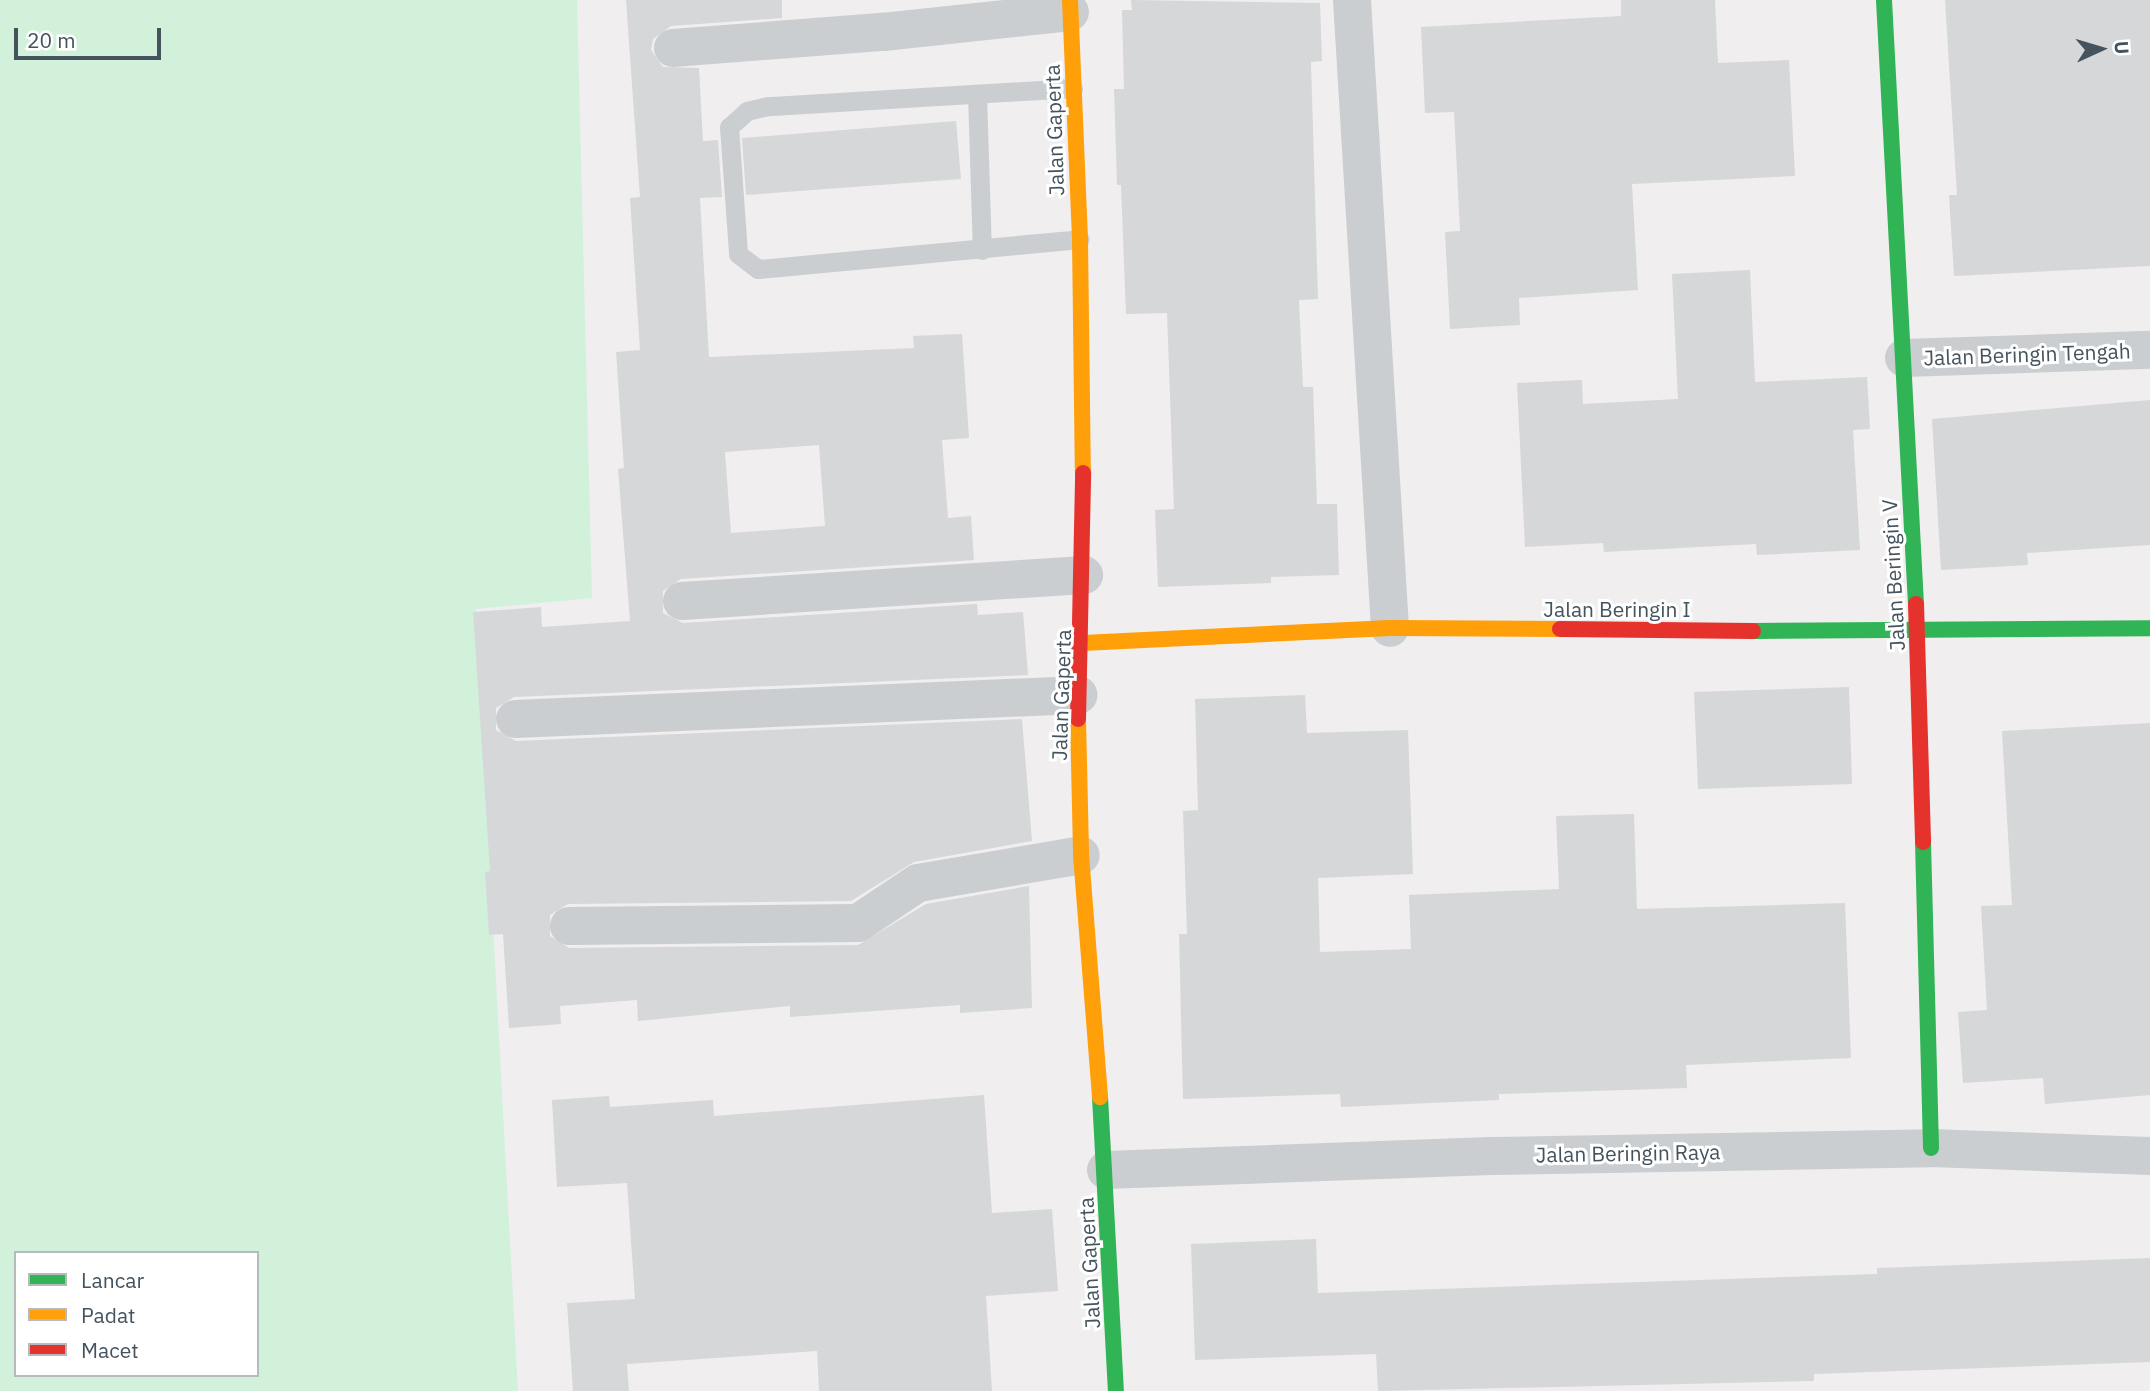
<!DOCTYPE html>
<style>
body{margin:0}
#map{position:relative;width:2150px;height:1391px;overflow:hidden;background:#f0eeef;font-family:"IBM Plex Sans",sans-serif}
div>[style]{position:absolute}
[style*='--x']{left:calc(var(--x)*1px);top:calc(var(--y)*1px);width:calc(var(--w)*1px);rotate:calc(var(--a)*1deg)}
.green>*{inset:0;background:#d1f1db}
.building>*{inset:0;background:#d6d7d9}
.lane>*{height:19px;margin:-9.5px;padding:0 9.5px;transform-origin:9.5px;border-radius:9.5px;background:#caced0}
.street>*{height:38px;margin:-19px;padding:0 19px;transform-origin:19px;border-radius:19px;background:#caced0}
.fast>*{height:16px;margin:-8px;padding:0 8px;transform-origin:8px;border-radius:8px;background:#30b455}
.slow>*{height:16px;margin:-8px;padding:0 8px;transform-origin:8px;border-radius:8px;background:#ff9f0a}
.jam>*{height:16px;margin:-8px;padding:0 8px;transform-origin:8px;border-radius:8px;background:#e5322d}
span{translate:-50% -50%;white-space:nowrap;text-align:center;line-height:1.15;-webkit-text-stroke:6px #fff;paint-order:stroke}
.street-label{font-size:21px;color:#44535d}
.legend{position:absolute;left:14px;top:1251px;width:245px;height:126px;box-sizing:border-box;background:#fff;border:2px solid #b4babe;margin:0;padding:9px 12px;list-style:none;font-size:21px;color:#44535d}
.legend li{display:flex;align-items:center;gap:14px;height:35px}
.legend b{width:35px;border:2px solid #b4babe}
.north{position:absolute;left:2066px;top:14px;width:70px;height:70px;-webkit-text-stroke:5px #fff;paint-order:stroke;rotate:86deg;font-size:19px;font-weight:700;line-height:28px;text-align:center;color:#44535d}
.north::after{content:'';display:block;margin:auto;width:24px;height:32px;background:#44535d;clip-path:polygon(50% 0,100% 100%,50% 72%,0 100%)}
.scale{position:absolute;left:14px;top:28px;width:147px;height:32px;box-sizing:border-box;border:4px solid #44535d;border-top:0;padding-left:9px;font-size:21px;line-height:24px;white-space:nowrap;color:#44535d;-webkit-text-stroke:5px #fff;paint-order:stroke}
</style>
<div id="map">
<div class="green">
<div style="clip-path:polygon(evenodd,0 0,577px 0,592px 598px,476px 609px,518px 1391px,0 1391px,0 0,16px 1253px,257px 1253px,257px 1375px,16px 1375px,16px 1253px)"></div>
</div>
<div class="building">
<div style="clip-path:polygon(evenodd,626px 0,782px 0,782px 18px,671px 26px,653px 39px,651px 50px,663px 67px,699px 68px,703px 141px,718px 140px,722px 197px,700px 198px,709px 357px,914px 348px,913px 336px,962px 334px,969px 438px,942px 440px,948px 518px,971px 516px,974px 560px,681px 579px,663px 591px,663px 613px,683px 623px,977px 604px,978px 615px,1023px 612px,1028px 675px,514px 697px,496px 708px,496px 730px,516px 741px,1022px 719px,1032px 841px,914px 862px,851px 901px,568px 904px,550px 915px,550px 936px,569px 948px,858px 945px,926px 904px,1029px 886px,1032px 1008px,960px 1013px,960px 1005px,790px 1017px,790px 1006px,638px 1021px,637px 1000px,560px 1006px,561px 1024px,509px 1028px,503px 934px,489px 935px,485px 872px,490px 871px,473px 612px,541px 607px,542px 627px,630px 621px,618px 469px,624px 468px,616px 352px,640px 350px,630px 198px,640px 197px,626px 0,819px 445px,825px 526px,731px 533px,725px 452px,819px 445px)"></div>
<div style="clip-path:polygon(1131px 0,1320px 3px,1322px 61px,1311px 62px,1318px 299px,1299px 300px,1303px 387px,1313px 387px,1317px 504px,1337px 504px,1339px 575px,1271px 577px,1271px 583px,1158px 587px,1155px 510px,1174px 509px,1167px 313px,1126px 314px,1121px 185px,1117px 185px,1114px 89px,1124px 89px,1122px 10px,1132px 10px)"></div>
<div style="clip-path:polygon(1621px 0,1715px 0,1718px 63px,1789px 60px,1795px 176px,1632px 184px,1638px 290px,1519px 298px,1520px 325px,1450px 329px,1445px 232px,1460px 231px,1454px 112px,1425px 113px,1421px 27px,1621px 16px)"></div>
<div style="clip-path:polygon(1945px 0,2150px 0,2150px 266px,1954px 276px,1949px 195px,1957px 195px)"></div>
<div style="clip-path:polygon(956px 121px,961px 179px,746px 195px,742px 138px)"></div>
<div style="clip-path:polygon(1750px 270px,1755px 382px,1867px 377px,1870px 429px,1853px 430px,1860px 550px,1757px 555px,1756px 544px,1604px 552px,1603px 543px,1525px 547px,1517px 383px,1582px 380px,1583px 404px,1678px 399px,1672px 274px)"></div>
<div style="clip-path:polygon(2150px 400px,2150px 545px,2027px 553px,2028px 565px,1941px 570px,1932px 419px)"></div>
<div style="clip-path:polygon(1849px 687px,1852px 784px,1698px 789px,1694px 692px)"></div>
<div style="clip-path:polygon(1305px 695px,1307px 733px,1408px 730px,1413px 874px,1318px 878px,1320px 952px,1411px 949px,1409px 895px,1559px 889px,1556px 816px,1634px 814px,1637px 909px,1845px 903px,1851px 1058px,1686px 1065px,1687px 1088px,1499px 1094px,1499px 1100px,1341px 1107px,1340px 1094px,1183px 1099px,1179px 934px,1187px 934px,1183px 811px,1198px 810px,1195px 699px)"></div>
<div style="clip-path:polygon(2150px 723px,2150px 1095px,2045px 1104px,2043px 1078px,1963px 1083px,1958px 1012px,1987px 1010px,1981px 906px,2012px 905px,2002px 731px)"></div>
<div style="clip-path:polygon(984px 1095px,992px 1213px,1052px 1209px,1058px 1291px,986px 1296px,992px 1391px,819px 1391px,817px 1351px,627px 1364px,629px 1391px,573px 1391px,567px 1303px,635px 1299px,627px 1183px,557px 1187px,552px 1100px,609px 1096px,610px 1107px,713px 1100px,714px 1116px)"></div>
<div style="clip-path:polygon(1316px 1239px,1318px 1293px,1877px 1274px,1877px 1268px,2150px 1258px,2150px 1362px,1814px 1374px,1814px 1381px,1378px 1391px,1376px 1354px,1195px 1360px,1191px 1244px)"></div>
</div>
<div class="lane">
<div style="--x:1073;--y:88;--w:306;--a:176.6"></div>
<div style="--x:768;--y:106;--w:22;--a:167"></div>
<div style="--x:747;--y:111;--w:24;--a:138"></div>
<div style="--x:729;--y:127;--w:127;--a:85.9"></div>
<div style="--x:738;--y:254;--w:25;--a:37"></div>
<div style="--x:758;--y:269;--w:323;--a:-5.3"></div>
<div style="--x:977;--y:94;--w:156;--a:88.2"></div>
</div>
<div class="street">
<div style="--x:1352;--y:0;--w:629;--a:86.54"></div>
<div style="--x:673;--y:48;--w:211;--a:-4.4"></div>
<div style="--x:883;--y:32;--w:188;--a:-6.1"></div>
<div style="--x:1904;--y:358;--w:246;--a:-1.9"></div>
<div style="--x:682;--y:601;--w:403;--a:-3.7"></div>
<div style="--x:515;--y:719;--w:564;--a:-2.44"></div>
<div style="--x:569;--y:926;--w:289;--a:-0.6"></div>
<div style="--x:858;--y:923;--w:72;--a:-33.7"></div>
<div style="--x:918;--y:883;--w:165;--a:-9.7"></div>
<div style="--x:1106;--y:1170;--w:385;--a:-2.1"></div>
<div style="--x:1491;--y:1156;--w:440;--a:-1"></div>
<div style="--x:1931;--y:1148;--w:219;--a:2.1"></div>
</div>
<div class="fast">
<div style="--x:1884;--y:0;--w:605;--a:86.97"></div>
<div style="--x:1753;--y:631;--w:397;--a:-0.4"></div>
<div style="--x:1923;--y:842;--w:306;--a:88.5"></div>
<div style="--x:1100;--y:1097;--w:294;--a:86.9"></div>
</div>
<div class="slow">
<div style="--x:1070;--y:0;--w:239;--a:87.6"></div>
<div style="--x:1080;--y:239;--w:234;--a:89.3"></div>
<div style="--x:1083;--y:643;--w:307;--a:-2.8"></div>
<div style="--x:1390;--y:628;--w:170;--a:0.3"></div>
<div style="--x:1078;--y:719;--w:136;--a:88.7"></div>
<div style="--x:1081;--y:855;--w:243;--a:85.5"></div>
</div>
<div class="jam">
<div style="--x:1916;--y:604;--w:238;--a:88.3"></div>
<div style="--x:1560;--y:629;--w:193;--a:0.6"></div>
<div style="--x:1078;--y:719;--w:246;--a:-88.8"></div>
</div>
<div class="street-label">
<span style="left:1054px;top:130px;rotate:-92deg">Jalan Gaperta</span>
<span style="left:2027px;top:354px;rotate:-2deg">Jalan Beringin Tengah</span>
<span style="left:1893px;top:575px;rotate:-93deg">Jalan Beringin V</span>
<span style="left:1617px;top:609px">Jalan Beringin I</span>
<span style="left:1061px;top:695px;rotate:-88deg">Jalan Gaperta</span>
<span style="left:1628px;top:1153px;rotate:-1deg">Jalan Beringin Raya</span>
<span style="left:1089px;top:1263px;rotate:-93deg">Jalan Gaperta</span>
</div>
<ul class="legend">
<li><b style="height:9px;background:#30b455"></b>Lancar</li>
<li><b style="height:9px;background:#ff9f0a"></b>Padat</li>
<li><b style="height:9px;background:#e5322d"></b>Macet</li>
</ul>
<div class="north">U</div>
<div class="scale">20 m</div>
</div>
